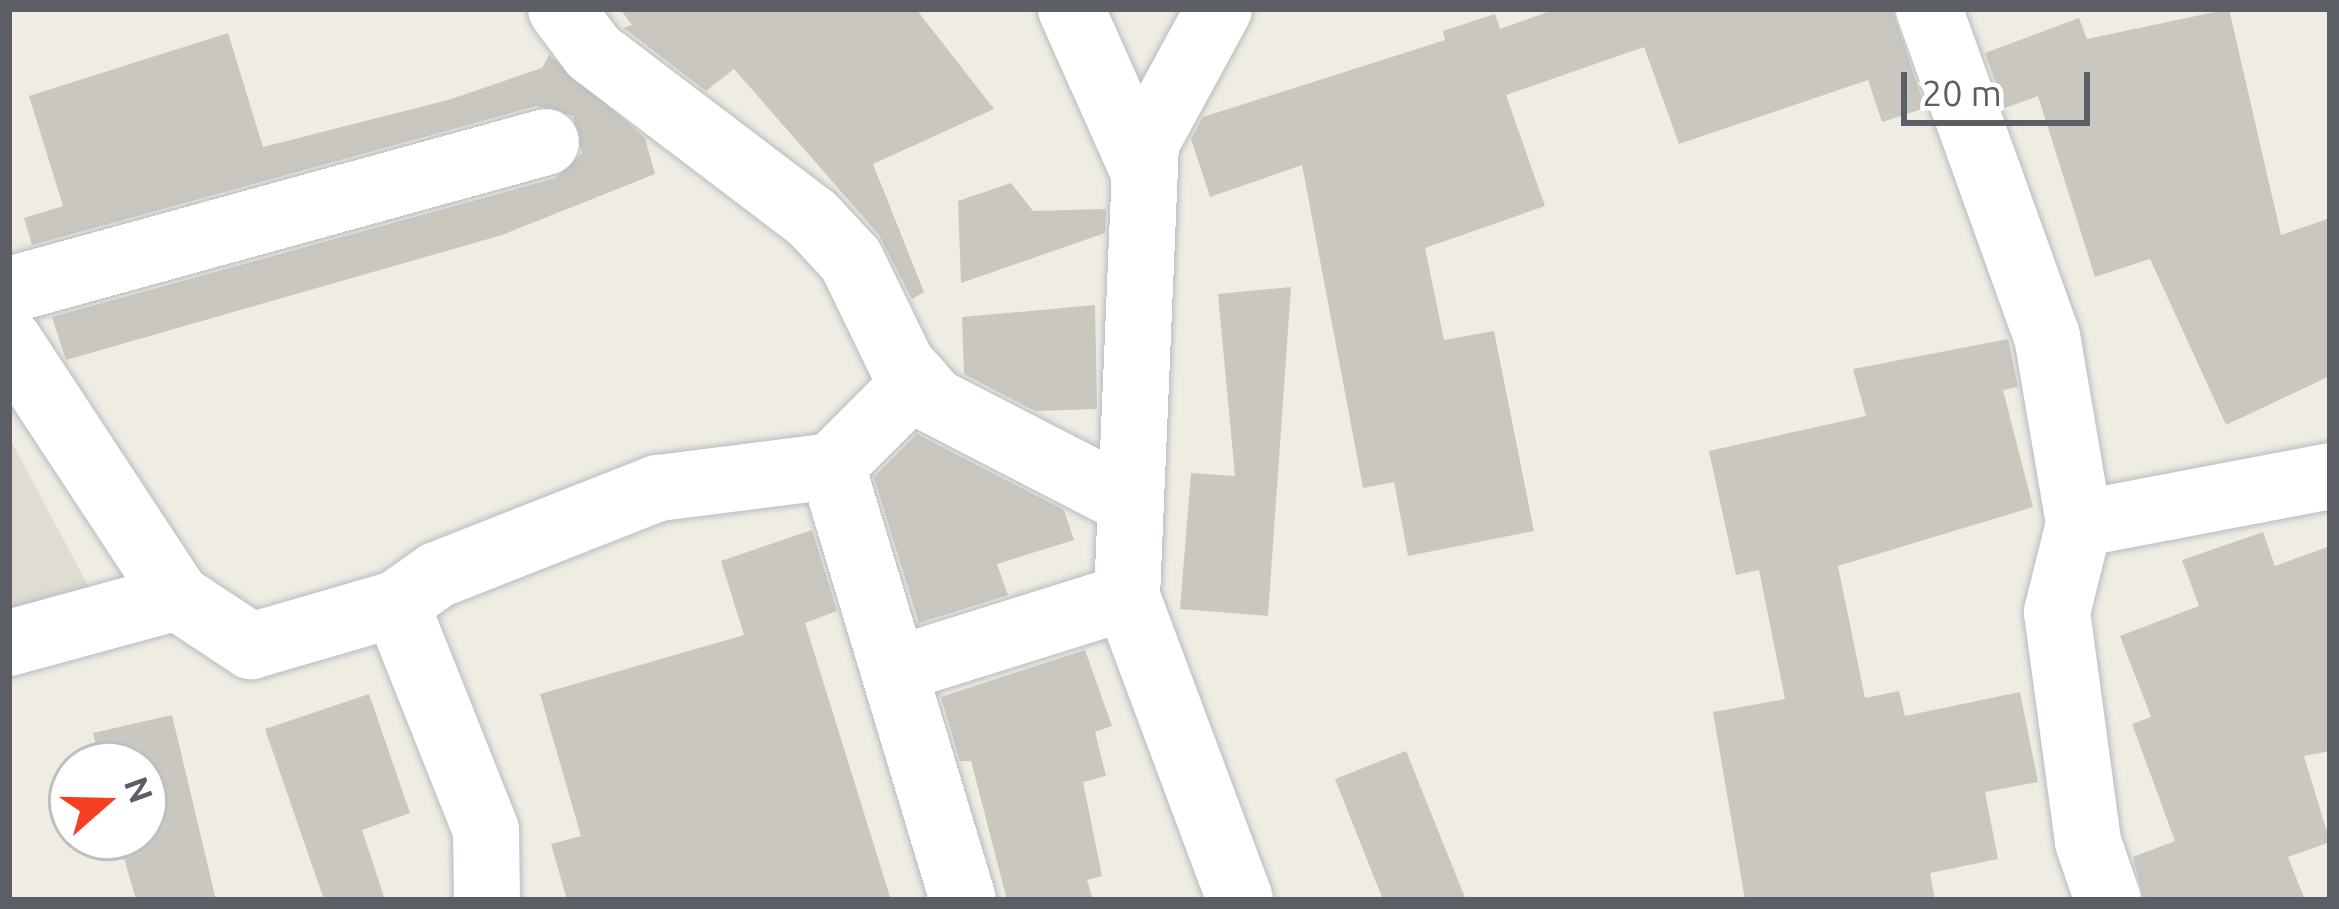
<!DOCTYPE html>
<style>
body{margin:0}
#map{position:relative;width:2339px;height:909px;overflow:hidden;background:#efede3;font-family:Ubuntu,sans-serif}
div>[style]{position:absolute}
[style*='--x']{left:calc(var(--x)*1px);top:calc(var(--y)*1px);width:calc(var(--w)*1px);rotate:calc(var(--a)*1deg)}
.education>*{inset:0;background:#dfdcd2}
.building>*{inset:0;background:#cac7c0}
.roads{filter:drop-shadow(0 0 3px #b8bbc0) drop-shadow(0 0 3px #b8bbc0)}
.street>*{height:66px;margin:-33px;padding:0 33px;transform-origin:33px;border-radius:33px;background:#fff}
.secondary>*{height:66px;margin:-33px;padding:0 33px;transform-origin:33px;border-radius:33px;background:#fff}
span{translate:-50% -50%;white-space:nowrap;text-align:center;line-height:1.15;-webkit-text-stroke:12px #fff;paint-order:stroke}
.frame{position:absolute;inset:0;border:12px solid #5b5f65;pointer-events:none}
.north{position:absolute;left:48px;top:741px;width:120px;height:120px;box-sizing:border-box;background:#fff;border:3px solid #bdbfc1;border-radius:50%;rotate:70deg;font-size:33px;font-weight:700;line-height:48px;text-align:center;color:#5b5f65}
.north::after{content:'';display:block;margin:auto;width:42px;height:54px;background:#f63e23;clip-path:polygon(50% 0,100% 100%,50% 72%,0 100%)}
.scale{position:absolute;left:1901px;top:72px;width:189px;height:54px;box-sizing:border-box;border:6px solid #5b5f65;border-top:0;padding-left:15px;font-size:36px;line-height:42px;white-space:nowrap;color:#5b5f65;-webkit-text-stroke:9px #fff;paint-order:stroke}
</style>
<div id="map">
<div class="education">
<div style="clip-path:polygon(9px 437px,100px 608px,9px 620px)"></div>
</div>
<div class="building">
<div style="clip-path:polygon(620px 9px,916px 9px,994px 109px,873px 164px,924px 292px,912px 299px,879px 235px,734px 69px,706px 91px,624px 28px,632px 25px)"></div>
<div style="clip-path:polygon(1556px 9px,1892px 9px,1925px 108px,1882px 122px,1868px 80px,1679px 144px,1644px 47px,1506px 95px,1545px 206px,1425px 248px,1444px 340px,1494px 331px,1534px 531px,1408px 556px,1394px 482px,1363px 488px,1302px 165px,1210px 197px,1191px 139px,1203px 117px,1445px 40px,1443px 31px,1495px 14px,1500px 29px)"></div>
<div style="clip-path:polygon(2229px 9px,2281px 235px,2330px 218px,2330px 376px,2226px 425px,2150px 259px,2095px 277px,2038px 96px,2005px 108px,1985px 53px,2079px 18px,2087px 39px)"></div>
<div style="clip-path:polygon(228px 33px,263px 147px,448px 100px,542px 68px,549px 55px,645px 138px,655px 174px,502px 235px,66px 360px,52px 317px,556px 178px,582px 153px,573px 116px,536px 106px,32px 245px,24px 218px,63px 206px,29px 96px)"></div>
<div style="clip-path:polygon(1011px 183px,1033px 211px,1106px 209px,1105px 233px,961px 283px,958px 201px)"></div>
<div style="clip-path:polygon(1291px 287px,1268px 616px,1180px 609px,1191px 473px,1235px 476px,1218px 294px)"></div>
<div style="clip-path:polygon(1095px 305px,1097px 409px,1035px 411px,964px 374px,962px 317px)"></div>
<div style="clip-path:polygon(2008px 339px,2018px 387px,2003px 390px,2033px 507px,1838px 566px,1865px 698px,1899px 691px,1905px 716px,2020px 692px,2038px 782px,1985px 792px,1998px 859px,1930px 873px,1935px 900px,1745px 900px,1713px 712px,1785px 699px,1759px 570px,1736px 575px,1709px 451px,1866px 416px,1853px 369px)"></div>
<div style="clip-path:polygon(917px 434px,1064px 510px,1074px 540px,997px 564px,1008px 595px,919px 623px,874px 477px)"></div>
<div style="clip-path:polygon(812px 530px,837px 611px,805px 623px,891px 900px,567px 900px,551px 844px,581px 836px,540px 694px,744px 635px,721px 561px)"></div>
<div style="clip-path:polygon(2263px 532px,2275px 566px,2330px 546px,2330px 751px,2304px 756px,2330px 842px,2288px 857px,2305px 900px,2144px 900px,2133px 857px,2175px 841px,2132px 724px,2151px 717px,2120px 636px,2199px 606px,2182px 560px)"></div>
<div style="clip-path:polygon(1085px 650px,1112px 726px,1095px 732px,1106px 776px,1083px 782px,1102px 876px,1087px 880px,1093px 900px,1007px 900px,971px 761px,960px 761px,941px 697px)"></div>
<div style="clip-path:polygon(369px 694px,410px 813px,362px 830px,385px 900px,324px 900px,265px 729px)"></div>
<div style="clip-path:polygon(172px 715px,188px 782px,216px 900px,136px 900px,118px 837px,144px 837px,144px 765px,101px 765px,93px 733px)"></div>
<div style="clip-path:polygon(1406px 751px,1466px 900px,1383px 900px,1335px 779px)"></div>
</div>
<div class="roads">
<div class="street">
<div style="--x:561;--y:9;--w:54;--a:53.3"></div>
<div style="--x:593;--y:52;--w:275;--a:37.2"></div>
<div style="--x:812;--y:218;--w:57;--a:47.1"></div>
<div style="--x:851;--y:260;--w:117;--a:64.1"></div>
<div style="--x:902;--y:365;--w:48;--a:48.4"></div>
<div style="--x:934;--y:401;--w:220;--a:27.3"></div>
<div style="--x:1071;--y:9;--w:176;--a:65.9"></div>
<div style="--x:1929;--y:9;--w:348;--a:70.2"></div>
<div style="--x:2047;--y:336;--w:191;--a:80.3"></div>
<div style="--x:2079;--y:524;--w:91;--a:104"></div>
<div style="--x:2057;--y:612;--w:232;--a:82.3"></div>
<div style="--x:2088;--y:842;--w:61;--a:71"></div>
<div style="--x:9;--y:290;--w:557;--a:-15.41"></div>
<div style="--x:9;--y:341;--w:306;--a:56.7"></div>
<div style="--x:832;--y:466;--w:120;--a:-45"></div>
<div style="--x:2079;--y:524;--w:256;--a:-10.8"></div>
<div style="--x:396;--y:604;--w:50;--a:-35.3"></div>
<div style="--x:437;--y:575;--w:238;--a:-21.5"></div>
<div style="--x:658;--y:488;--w:175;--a:-7.2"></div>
<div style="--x:832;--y:466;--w:453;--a:73.2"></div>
<div style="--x:9;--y:643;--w:174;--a:-15.3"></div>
<div style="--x:177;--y:597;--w:89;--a:33.5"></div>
<div style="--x:251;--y:646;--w:151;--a:-16.2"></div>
<div style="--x:396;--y:604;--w:243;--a:68.3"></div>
<div style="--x:486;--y:830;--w:70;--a:89.2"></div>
<div style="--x:894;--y:670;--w:244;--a:-17.4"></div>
</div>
<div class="secondary">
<div style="--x:1219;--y:9;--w:153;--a:118.6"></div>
<div style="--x:1146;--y:143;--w:454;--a:92.4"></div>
<div style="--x:1127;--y:597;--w:323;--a:69.5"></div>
</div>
</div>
<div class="frame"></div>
<div class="north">N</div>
<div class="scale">20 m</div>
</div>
